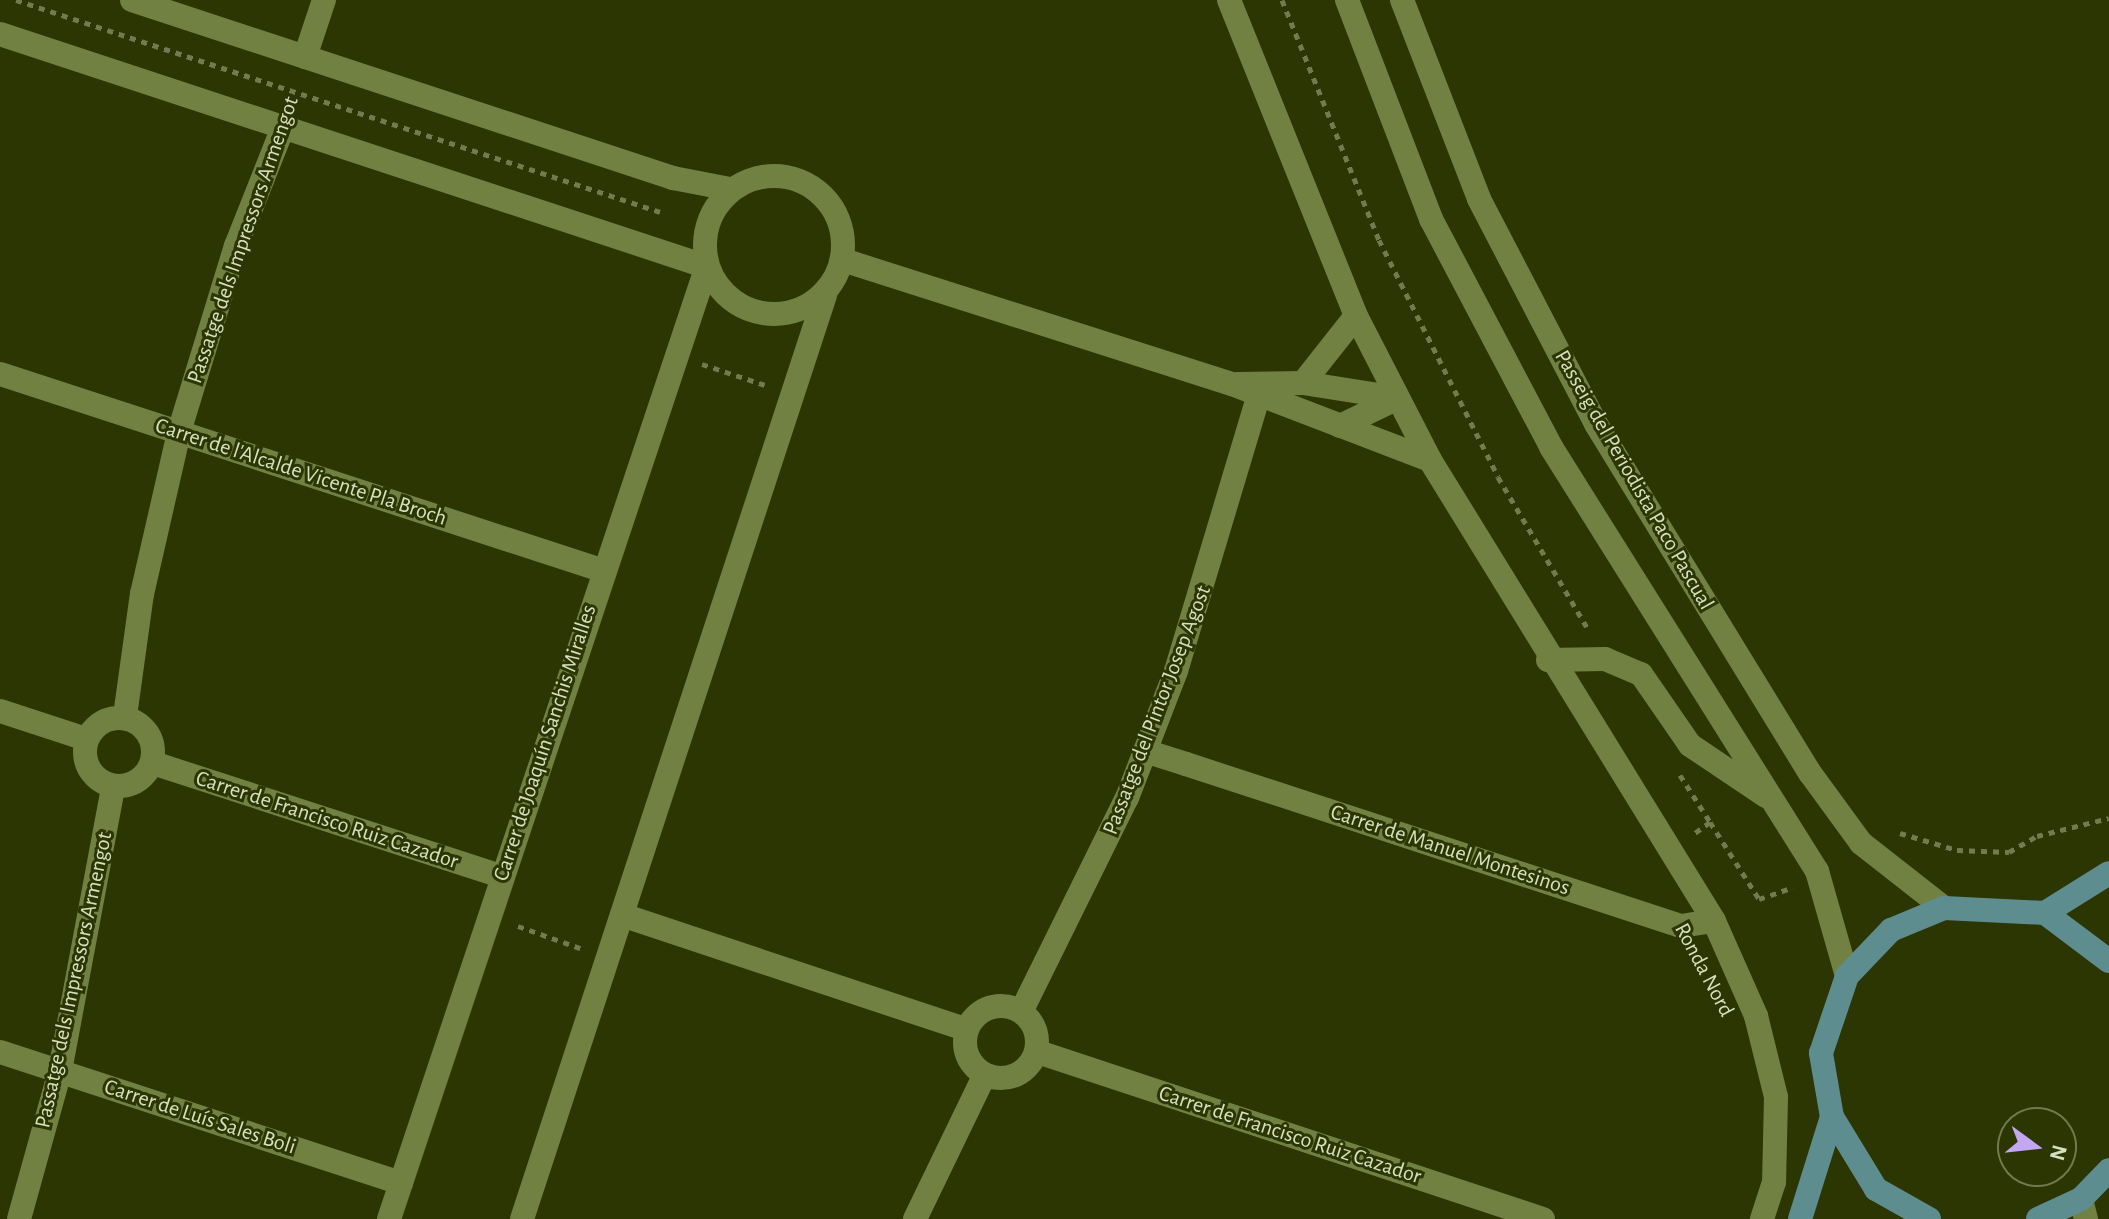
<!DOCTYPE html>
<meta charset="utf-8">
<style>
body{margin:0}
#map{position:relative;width:2109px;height:1219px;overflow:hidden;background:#2c3603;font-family:"Alegreya Sans",sans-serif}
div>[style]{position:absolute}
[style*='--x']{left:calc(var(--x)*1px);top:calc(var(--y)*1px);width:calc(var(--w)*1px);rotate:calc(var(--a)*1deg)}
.path>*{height:5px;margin-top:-2.5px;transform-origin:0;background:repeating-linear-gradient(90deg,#717b4f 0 6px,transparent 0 12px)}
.pedestrian>*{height:24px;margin:-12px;padding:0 12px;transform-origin:12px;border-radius:12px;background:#718142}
.minor>*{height:24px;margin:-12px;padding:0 12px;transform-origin:12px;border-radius:12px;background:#718142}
.minor>.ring{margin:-12px;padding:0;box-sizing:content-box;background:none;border:24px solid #718142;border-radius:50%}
.tertiary>*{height:24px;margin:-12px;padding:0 12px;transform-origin:12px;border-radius:12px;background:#718142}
.primary>*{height:24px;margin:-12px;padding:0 12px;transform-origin:12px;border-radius:12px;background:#5e8d8f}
span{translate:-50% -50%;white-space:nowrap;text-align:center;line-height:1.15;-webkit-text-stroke:6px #2c3603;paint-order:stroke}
.street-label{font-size:22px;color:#d6e0bf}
.north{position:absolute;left:1997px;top:1107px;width:80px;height:80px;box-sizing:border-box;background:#2c3603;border:2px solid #707a4e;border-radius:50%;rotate:105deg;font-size:22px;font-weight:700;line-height:32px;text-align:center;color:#d6e0bf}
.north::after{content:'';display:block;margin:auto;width:28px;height:36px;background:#c3a7f2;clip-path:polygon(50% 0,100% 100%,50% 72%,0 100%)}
</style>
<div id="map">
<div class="path">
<div style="--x:16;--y:0;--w:678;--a:18.22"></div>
<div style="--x:1282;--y:0;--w:259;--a:68"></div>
<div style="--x:1379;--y:240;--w:265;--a:63.3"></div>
<div style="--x:1498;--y:477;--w:179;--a:59.4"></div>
<div style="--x:702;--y:364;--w:66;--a:18.4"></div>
<div style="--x:1680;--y:775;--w:56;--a:57.4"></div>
<div style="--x:1710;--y:822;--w:22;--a:144"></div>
<div style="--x:1710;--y:822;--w:91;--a:57.5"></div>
<div style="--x:1759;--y:899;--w:36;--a:-19"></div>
<div style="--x:1900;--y:833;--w:59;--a:16.6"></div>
<div style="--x:1957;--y:850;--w:52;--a:2.2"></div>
<div style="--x:2009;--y:852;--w:32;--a:-30"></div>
<div style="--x:2037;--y:836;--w:74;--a:-14"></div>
<div style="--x:518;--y:926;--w:66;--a:19.5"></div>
</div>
<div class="pedestrian">
<div style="--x:1145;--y:751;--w:43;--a:17.6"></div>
<div style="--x:1022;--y:1010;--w:237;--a:-63.7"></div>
<div style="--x:1127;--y:798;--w:136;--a:-68.9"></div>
<div style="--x:1176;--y:671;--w:285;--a:-73.3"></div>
<div style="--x:19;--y:1219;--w:154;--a:-74.5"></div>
<div style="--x:60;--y:1071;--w:289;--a:-79.4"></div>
<div style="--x:915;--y:1219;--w:159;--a:-64.2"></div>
</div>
<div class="minor">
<div style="--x:132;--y:0;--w:570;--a:18.21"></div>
<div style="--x:673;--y:178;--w:58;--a:10.9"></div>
<div style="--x:1229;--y:0;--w:341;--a:68.1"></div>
<div style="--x:1356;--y:316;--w:162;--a:62.8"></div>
<div style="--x:1430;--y:460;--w:541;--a:58.36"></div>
<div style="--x:1714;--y:921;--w:104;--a:66.1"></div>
<div style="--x:1756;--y:1016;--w:83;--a:76.1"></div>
<div style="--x:1776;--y:1097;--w:85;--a:91.3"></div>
<div style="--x:1774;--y:1182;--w:39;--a:108"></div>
<div style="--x:0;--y:34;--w:742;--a:18.22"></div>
<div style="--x:305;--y:57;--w:60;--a:-71.6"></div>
<div class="ring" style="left:705px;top:176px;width:114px;height:114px"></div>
<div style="--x:843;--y:260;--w:408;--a:17.7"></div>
<div style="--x:1232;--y:384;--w:212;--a:21"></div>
<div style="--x:0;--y:374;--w:632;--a:18.06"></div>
<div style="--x:1303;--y:383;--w:96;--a:9"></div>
<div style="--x:1238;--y:384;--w:65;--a:-0.9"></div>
<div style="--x:1303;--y:383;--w:85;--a:-51.7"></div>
<div style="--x:1340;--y:426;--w:64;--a:-25.8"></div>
<div style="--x:1548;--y:660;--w:57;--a:-1"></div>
<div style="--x:1605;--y:659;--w:39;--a:23"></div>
<div style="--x:1641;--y:674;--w:86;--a:55.4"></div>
<div style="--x:1690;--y:745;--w:92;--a:33.9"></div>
<div style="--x:0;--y:711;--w:90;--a:18"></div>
<div style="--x:125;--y:716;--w:123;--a:-82.1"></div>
<div style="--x:142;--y:594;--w:166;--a:-77.1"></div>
<div style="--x:179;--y:432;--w:195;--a:-73"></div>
<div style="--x:236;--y:246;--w:128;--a:-68.4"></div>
<div class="ring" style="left:85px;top:718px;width:44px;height:44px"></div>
<div style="--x:153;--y:763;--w:366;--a:18"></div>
<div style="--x:1186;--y:764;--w:521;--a:18.12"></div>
<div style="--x:1681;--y:926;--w:33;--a:-9"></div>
<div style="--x:622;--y:915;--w:361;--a:18.4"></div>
<div class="ring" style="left:965px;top:1006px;width:48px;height:48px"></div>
<div style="--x:0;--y:1052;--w:422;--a:18.1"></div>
<div style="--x:1038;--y:1052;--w:532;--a:18.3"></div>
<div style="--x:2081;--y:1199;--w:21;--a:76"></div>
<div style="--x:389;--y:1219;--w:1001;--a:-71.55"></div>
<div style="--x:522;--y:1219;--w:972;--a:-71.84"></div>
</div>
<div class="tertiary">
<div style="--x:1347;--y:0;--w:235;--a:69"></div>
<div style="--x:1431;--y:219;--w:258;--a:62.2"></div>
<div style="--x:1551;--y:447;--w:501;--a:57.9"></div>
<div style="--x:1817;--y:871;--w:109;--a:74.1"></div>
<div style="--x:1402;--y:0;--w:213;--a:68.8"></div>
<div style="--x:1479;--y:199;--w:254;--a:62.5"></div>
<div style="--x:1596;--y:424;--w:409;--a:58.5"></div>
<div style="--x:1810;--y:773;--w:87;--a:53.9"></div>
<div style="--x:1861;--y:843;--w:105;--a:38.1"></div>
</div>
<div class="primary">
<div style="--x:2045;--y:913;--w:75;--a:-32"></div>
<div style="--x:1800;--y:1219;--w:107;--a:-72.6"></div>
<div style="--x:1929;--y:1219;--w:61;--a:-150.5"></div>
<div style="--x:1876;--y:1189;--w:84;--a:-121.4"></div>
<div style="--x:1832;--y:1117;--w:65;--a:-99.8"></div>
<div style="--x:1821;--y:1053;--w:81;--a:-71.3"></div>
<div style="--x:1847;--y:976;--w:64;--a:-46.3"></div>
<div style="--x:1891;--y:930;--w:57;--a:-22.5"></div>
<div style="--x:1944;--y:908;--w:101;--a:2.8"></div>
<div style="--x:2045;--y:913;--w:80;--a:36.9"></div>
<div style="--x:2038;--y:1219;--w:47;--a:-24.9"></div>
<div style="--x:2081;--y:1199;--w:40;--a:-46"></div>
</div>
<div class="street-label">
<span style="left:243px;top:240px;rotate:-71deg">Passatge dels Impressors Armengot</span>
<span style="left:301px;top:472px;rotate:18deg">Carrer de l'Alcalde Vicente Pla Broch</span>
<span style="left:1634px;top:480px;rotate:60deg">Passeig del Periodista Paco Pascual</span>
<span style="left:1157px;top:710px;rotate:-69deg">Passatge del Pintor Josep Agost</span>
<span style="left:545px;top:743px;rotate:-72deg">Carrer de Joaquín Sanchis Miralles</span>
<span style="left:327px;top:820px;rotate:18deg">Carrer de Francisco Ruiz Cazador</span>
<span style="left:1450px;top:850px;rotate:18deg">Carrer de Manuel Montesinos</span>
<span style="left:1704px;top:970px;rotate:62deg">Ronda Nord</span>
<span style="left:74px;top:980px;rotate:-78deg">Passatge dels Impressors Armengot</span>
<span style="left:200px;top:1117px;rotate:18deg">Carrer de Luís Sales Boli</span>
<span style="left:1290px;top:1135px;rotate:18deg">Carrer de Francisco Ruiz Cazador</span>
</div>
<div class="north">N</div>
</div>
